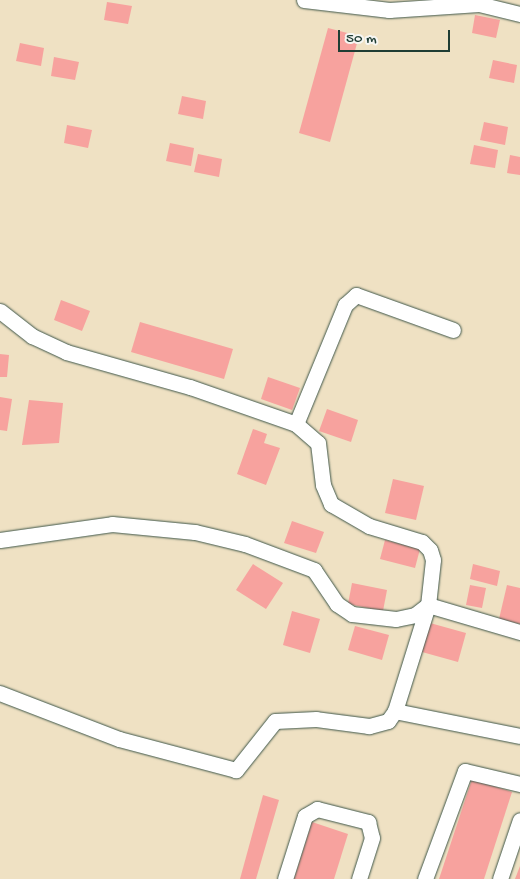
<!DOCTYPE html>
<style>
body{margin:0}
#map{position:relative;width:520px;height:879px;overflow:hidden;background:#efe1c3;font-family:"Gochi Hand",sans-serif}
div>[style]{position:absolute}
[style*='--x']{left:calc(var(--x)*1px);top:calc(var(--y)*1px);width:calc(var(--w)*1px);rotate:calc(var(--a)*1deg)}
.building>*{inset:0;background:#f7a29e}
.roads{filter:drop-shadow(0 0 1px #3e5649) drop-shadow(0 0 1px #3e5649)}
.street>*{height:15px;margin:-7.5px;padding:0 7.5px;transform-origin:7.5px;border-radius:7.5px;background:#fff}
span{translate:-50% -50%;white-space:nowrap;text-align:center;line-height:1.15;-webkit-text-stroke:4.5px #f6f6f2;paint-order:stroke}
.scale{position:absolute;left:338px;top:30px;width:112px;height:22px;box-sizing:border-box;border:2px solid #1f3d34;border-top:0;padding-left:6px;font-size:15px;line-height:18px;white-space:nowrap;color:#1f3d34;-webkit-text-stroke:4px #f6f6f2;paint-order:stroke}
</style>
<div id="map">
<div class="building">
<div style="clip-path:polygon(107px 2px,132px 6px,128px 24px,104px 20px)"></div>
<div style="clip-path:polygon(475px 15px,500px 20px,496px 38px,472px 33px)"></div>
<div style="clip-path:polygon(328px 28px,359px 36px,330px 142px,299px 133px)"></div>
<div style="clip-path:polygon(20px 43px,44px 48px,41px 66px,16px 61px)"></div>
<div style="clip-path:polygon(54px 57px,79px 62px,75px 80px,51px 76px)"></div>
<div style="clip-path:polygon(493px 60px,517px 65px,514px 83px,489px 78px)"></div>
<div style="clip-path:polygon(182px 96px,206px 101px,203px 119px,178px 114px)"></div>
<div style="clip-path:polygon(484px 122px,508px 127px,505px 145px,480px 140px)"></div>
<div style="clip-path:polygon(67px 125px,92px 130px,88px 148px,64px 143px)"></div>
<div style="clip-path:polygon(170px 143px,194px 148px,191px 166px,166px 161px)"></div>
<div style="clip-path:polygon(474px 145px,498px 150px,495px 168px,470px 164px)"></div>
<div style="clip-path:polygon(198px 154px,222px 159px,219px 177px,194px 172px)"></div>
<div style="clip-path:polygon(510px 155px,520px 157px,520px 175px,507px 173px)"></div>
<div style="clip-path:polygon(61px 300px,90px 311px,82px 331px,54px 320px)"></div>
<div style="clip-path:polygon(140px 322px,233px 349px,224px 379px,131px 352px)"></div>
<div style="clip-path:polygon(0 354px,9px 355px,7px 377px,0 377px)"></div>
<div style="clip-path:polygon(268px 377px,300px 388px,292px 410px,261px 399px)"></div>
<div style="clip-path:polygon(0 397px,12px 399px,7px 431px,0 430px)"></div>
<div style="clip-path:polygon(29px 400px,63px 403px,59px 443px,22px 445px)"></div>
<div style="clip-path:polygon(327px 409px,358px 420px,351px 442px,319px 431px)"></div>
<div style="clip-path:polygon(253px 429px,267px 434px,264px 443px,280px 448px,266px 485px,237px 474px)"></div>
<div style="clip-path:polygon(393px 479px,424px 486px,416px 520px,385px 513px)"></div>
<div style="clip-path:polygon(292px 521px,324px 532px,316px 553px,284px 543px)"></div>
<div style="clip-path:polygon(385px 540px,420px 549px,415px 568px,380px 559px)"></div>
<div style="clip-path:polygon(253px 564px,283px 583px,266px 609px,236px 590px)"></div>
<div style="clip-path:polygon(473px 564px,500px 571px,497px 586px,470px 579px)"></div>
<div style="clip-path:polygon(352px 583px,387px 590px,383px 611px,348px 604px)"></div>
<div style="clip-path:polygon(470px 585px,486px 588px,482px 608px,466px 605px)"></div>
<div style="clip-path:polygon(507px 585px,520px 588px,520px 624px,499px 619px)"></div>
<div style="clip-path:polygon(292px 611px,320px 619px,310px 653px,283px 645px)"></div>
<div style="clip-path:polygon(430px 623px,466px 633px,458px 662px,422px 652px)"></div>
<div style="clip-path:polygon(355px 626px,389px 635px,382px 660px,348px 650px)"></div>
<div style="clip-path:polygon(472px 779px,512px 792px,484px 879px,439px 879px)"></div>
<div style="clip-path:polygon(263px 795px,279px 800px,256px 879px,240px 879px)"></div>
<div style="clip-path:polygon(312px 822px,348px 834px,334px 879px,294px 879px)"></div>
<div style="clip-path:polygon(520px 866px,520px 879px,515px 879px)"></div>
</div>
<div class="roads">
<div class="street">
<div style="--x:304;--y:0;--w:86;--a:6.7"></div>
<div style="--x:389;--y:10;--w:90;--a:-3.8"></div>
<div style="--x:479;--y:4;--w:42;--a:13.7"></div>
<div style="--x:0;--y:311;--w:41;--a:38"></div>
<div style="--x:32;--y:336;--w:38;--a:25"></div>
<div style="--x:66;--y:352;--w:129;--a:15.8"></div>
<div style="--x:190;--y:387;--w:112;--a:19.2"></div>
<div style="--x:296;--y:424;--w:29;--a:41"></div>
<div style="--x:318;--y:443;--w:42;--a:83.2"></div>
<div style="--x:323;--y:485;--w:21;--a:67"></div>
<div style="--x:331;--y:504;--w:44;--a:30.1"></div>
<div style="--x:369;--y:526;--w:55;--a:16.8"></div>
<div style="--x:422;--y:542;--w:11;--a:45"></div>
<div style="--x:430;--y:550;--w:10;--a:73"></div>
<div style="--x:433;--y:560;--w:45;--a:96.3"></div>
<div style="--x:428;--y:605;--w:111;--a:107.3"></div>
<div style="--x:395;--y:711;--w:12;--a:125"></div>
<div style="--x:388;--y:721;--w:20;--a:165"></div>
<div style="--x:369;--y:726;--w:53;--a:-172.5"></div>
<div style="--x:316;--y:719;--w:41;--a:177.2"></div>
<div style="--x:275;--y:721;--w:63;--a:128.5"></div>
<div style="--x:236;--y:770;--w:121;--a:-165.2"></div>
<div style="--x:119;--y:739;--w:128;--a:-158.9"></div>
<div style="--x:296;--y:424;--w:129;--a:-67.6"></div>
<div style="--x:345;--y:305;--w:15;--a:-42"></div>
<div style="--x:356;--y:295;--w:103;--a:19.8"></div>
<div style="--x:0;--y:540;--w:113;--a:-8.1"></div>
<div style="--x:112;--y:524;--w:83;--a:5.5"></div>
<div style="--x:195;--y:532;--w:51;--a:13.5"></div>
<div style="--x:245;--y:544;--w:74;--a:20.6"></div>
<div style="--x:314;--y:570;--w:41;--a:55.9"></div>
<div style="--x:337;--y:604;--w:18;--a:34"></div>
<div style="--x:352;--y:614;--w:44;--a:6.5"></div>
<div style="--x:396;--y:619;--w:19;--a:-12"></div>
<div style="--x:415;--y:615;--w:16;--a:-38"></div>
<div style="--x:428;--y:605;--w:96;--a:16.4"></div>
<div style="--x:395;--y:711;--w:127;--a:11.3"></div>
<div style="--x:285;--y:879;--w:66;--a:-72.4"></div>
<div style="--x:305;--y:816;--w:14;--a:-30"></div>
<div style="--x:317;--y:809;--w:53;--a:14.3"></div>
<div style="--x:368;--y:822;--w:16;--a:76"></div>
<div style="--x:372;--y:838;--w:43;--a:107.6"></div>
<div style="--x:425;--y:879;--w:115;--a:-69.7"></div>
<div style="--x:465;--y:771;--w:57;--a:13.3"></div>
<div style="--x:500;--y:879;--w:62;--a:-71.3"></div>
</div>
</div>
<div class="scale">50 m</div>
</div>
